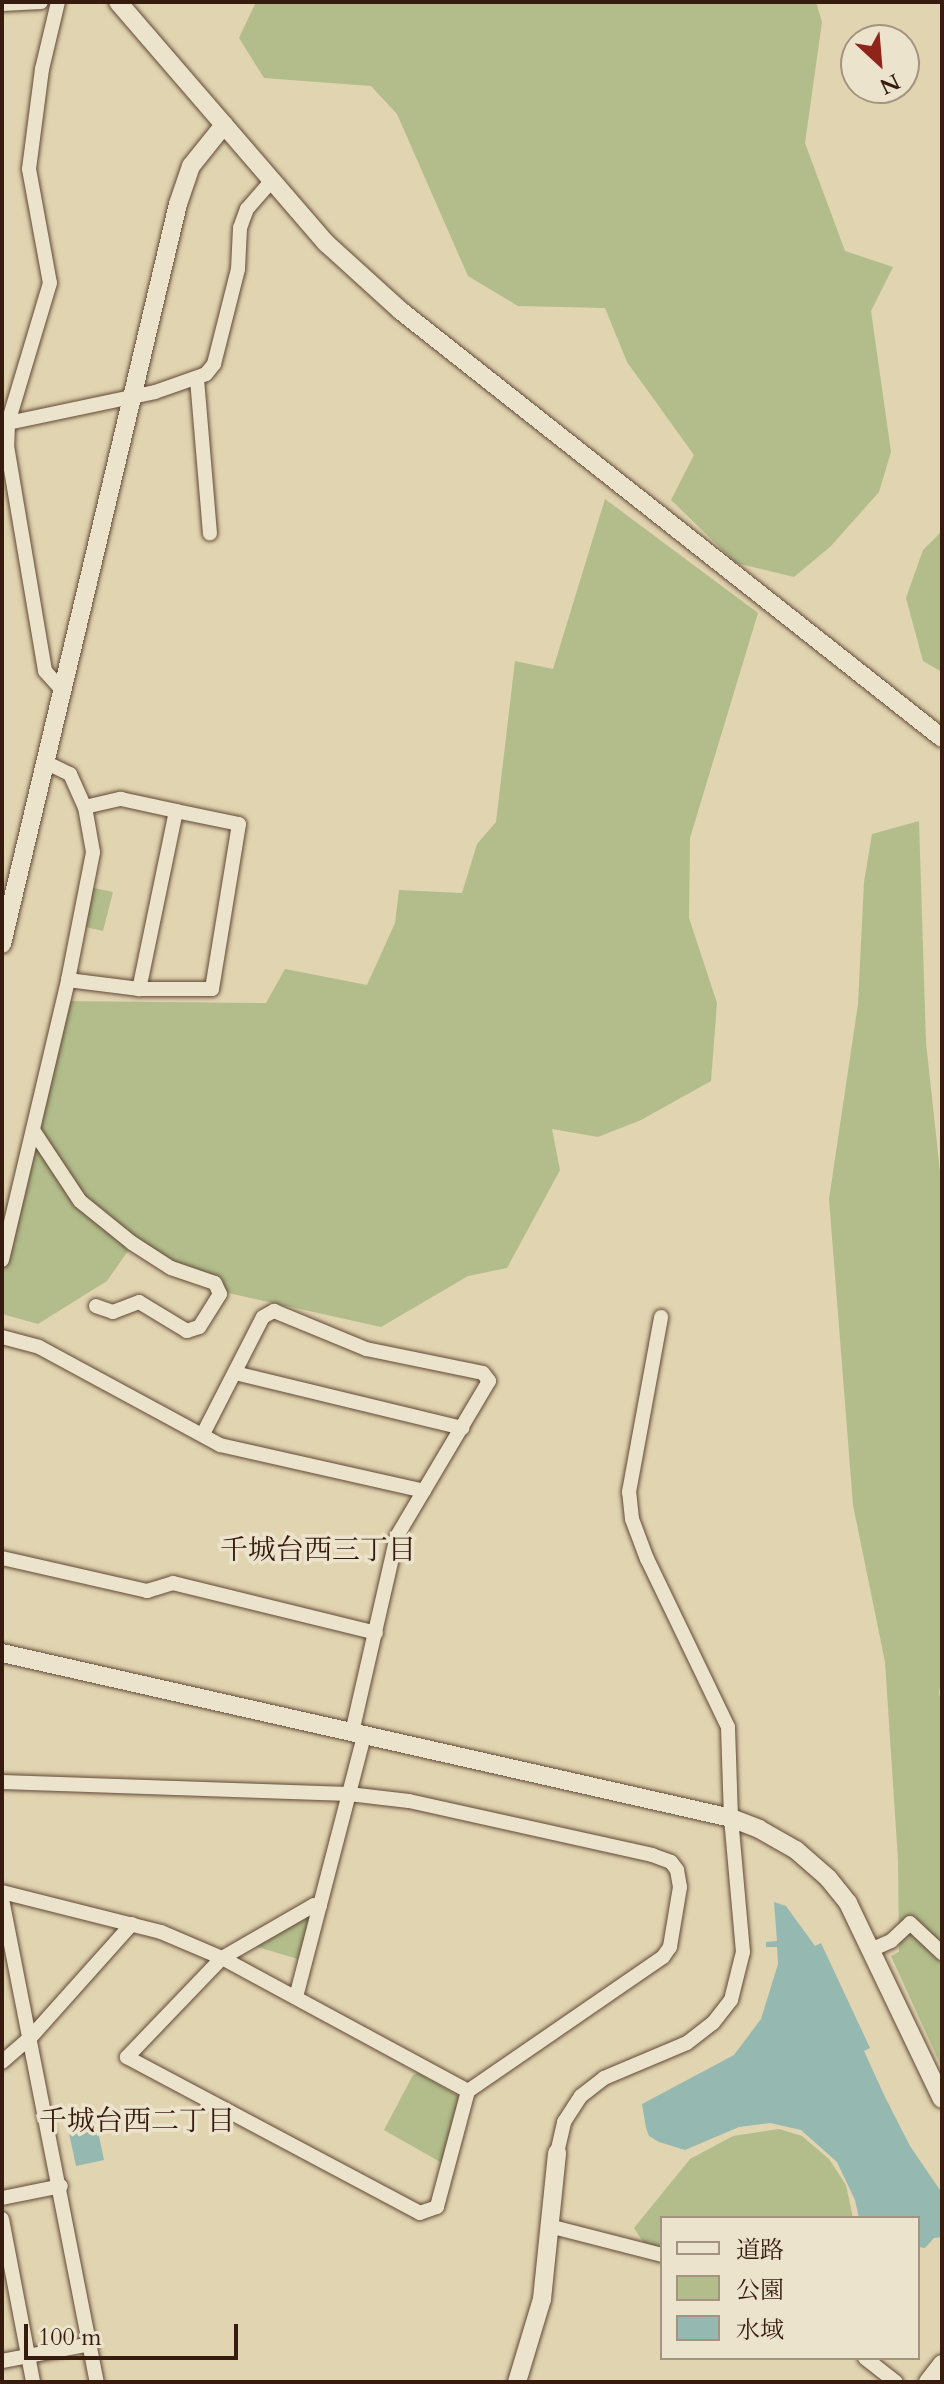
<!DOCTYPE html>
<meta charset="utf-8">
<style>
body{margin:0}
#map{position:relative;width:944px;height:2384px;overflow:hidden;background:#e1d4b0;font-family:Cardo,"Noto Serif JP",serif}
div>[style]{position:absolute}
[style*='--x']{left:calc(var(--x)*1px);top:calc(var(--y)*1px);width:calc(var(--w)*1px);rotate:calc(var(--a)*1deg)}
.green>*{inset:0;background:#b2bd8b}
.water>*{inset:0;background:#95b8b0}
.roads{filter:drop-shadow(0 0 2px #624937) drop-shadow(0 0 2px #624937)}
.minor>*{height:14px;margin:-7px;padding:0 7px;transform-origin:7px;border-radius:7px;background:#ece3cc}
.tertiary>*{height:18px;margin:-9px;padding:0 9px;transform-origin:9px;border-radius:9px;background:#ece3cc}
span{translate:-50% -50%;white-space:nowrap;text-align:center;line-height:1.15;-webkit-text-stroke:7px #ece3cc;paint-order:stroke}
.neighbourhood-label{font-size:28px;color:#371b0f}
.frame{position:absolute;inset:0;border:4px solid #371b0f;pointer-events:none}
.legend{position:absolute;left:660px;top:2216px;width:260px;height:144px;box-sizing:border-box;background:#ece3cc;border:2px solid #a49380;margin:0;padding:10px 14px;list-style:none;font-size:24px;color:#371b0f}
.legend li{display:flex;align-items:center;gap:16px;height:40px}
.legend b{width:40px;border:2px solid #a49380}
.north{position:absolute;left:840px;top:24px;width:80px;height:80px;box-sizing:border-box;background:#ece3cc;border:2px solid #a49380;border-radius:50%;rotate:154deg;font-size:22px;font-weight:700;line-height:32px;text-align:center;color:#371b0f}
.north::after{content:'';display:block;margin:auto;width:28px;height:36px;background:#8f2418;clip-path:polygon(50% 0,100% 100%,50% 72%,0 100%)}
.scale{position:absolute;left:24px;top:2324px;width:214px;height:36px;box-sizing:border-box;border:4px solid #371b0f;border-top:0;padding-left:10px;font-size:24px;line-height:28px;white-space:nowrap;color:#371b0f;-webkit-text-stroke:6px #ece3cc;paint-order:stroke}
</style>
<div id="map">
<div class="green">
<div style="clip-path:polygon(256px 2px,816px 2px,822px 22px,805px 143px,845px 251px,893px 267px,871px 311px,891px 452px,879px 492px,831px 546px,794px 577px,736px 563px,671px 500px,694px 455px,627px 362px,605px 308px,518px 306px,468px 276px,397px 114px,371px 86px,264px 78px,239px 38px)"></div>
<div style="clip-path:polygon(605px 499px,758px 613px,690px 838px,689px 918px,717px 1003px,711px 1081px,641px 1120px,598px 1137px,552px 1129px,560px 1170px,507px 1268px,468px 1276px,381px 1327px,215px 1290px,157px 1255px,128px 1251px,107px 1281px,38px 1324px,2px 1314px,2px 1267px,37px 1147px,66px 1001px,266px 1003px,285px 969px,367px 985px,395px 923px,399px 890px,462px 893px,477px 844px,496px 822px,515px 661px,553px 669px)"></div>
<div style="clip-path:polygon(942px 531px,942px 672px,923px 661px,906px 598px,923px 550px)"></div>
<div style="clip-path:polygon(919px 821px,926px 1043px,942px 1190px,942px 1675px,939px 1693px,942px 1705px,942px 1956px,939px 1958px,942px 1961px,942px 2068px,891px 1956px,899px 1952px,898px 1860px,885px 1662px,853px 1505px,829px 1199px,858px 1004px,864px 882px,872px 834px)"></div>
<div style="clip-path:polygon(89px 887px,113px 892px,103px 931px,81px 926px)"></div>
<div style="clip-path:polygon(311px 1914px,298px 1959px,254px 1946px)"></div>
<div style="clip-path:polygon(418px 2073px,457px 2095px,459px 2102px,442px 2163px,384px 2130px,413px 2075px)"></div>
<div style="clip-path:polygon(779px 2129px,802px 2136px,829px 2159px,846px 2185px,853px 2218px,662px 2218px,662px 2250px,648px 2246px,641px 2239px,634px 2228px,690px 2159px,733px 2136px)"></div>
</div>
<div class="water">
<div style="clip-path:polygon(774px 1902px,786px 1906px,815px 1946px,821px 1943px,870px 2048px,864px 2051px,885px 2097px,910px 2146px,942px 2193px,942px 2237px,934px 2238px,925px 2248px,918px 2247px,918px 2218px,859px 2218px,855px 2200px,837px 2162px,801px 2130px,770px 2123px,739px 2127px,685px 2150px,659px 2142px,649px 2136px,646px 2128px,642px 2104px,734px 2055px,761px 2019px,778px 1964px,777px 1947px,766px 1947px,766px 1942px,777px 1941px)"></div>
<div style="clip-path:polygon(93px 2108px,104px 2160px,76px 2166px,65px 2114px)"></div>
</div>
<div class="roads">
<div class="minor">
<div style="--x:58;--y:2;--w:69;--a:103.4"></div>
<div style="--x:42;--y:69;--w:101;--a:97.4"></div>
<div style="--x:29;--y:169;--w:116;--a:79.6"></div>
<div style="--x:50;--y:283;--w:146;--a:106.7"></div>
<div style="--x:8;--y:423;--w:23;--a:92"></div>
<div style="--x:7;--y:446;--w:228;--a:80.4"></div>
<div style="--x:45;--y:671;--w:25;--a:48"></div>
<div style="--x:2;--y:4;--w:39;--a:-3"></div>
<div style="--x:197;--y:379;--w:155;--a:85.2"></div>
<div style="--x:8;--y:423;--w:150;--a:-11.9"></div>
<div style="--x:155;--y:392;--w:54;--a:-19.4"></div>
<div style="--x:206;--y:374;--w:13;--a:-51"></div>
<div style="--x:214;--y:364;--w:98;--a:-75.8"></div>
<div style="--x:238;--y:269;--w:41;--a:-87.2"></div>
<div style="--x:240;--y:228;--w:20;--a:-70"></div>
<div style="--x:247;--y:209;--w:38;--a:-49"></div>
<div style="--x:45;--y:762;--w:28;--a:26"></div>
<div style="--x:70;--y:774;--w:36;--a:66"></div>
<div style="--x:85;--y:807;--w:37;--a:-13"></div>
<div style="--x:121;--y:799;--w:56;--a:12.3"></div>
<div style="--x:176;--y:811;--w:182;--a:101.7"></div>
<div style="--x:68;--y:980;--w:72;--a:7.2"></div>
<div style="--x:139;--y:989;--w:73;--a:0"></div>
<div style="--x:212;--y:989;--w:167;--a:-80.7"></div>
<div style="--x:239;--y:824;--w:64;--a:-168.3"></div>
<div style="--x:33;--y:1130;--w:85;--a:56.5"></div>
<div style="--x:80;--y:1201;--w:67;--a:38.9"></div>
<div style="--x:132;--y:1243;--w:46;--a:32.7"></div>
<div style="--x:171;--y:1268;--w:46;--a:18.8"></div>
<div style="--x:215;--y:1283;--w:12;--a:66"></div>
<div style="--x:220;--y:1294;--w:39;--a:122"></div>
<div style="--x:199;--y:1327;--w:13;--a:162"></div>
<div style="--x:187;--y:1331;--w:56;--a:-148.9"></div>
<div style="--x:139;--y:1302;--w:28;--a:159"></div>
<div style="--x:113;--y:1312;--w:18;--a:-161"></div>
<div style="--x:2;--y:1260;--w:288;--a:-76.7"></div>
<div style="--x:68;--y:980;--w:130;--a:-78.9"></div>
<div style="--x:93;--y:852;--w:46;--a:-100.1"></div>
<div style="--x:2;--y:1337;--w:38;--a:15"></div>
<div style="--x:39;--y:1347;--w:206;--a:28.4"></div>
<div style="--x:220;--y:1445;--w:209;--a:12.7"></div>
<div style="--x:235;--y:1373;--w:234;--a:13.6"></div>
<div style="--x:203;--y:1434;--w:131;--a:-62.9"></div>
<div style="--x:263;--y:1317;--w:13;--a:-29"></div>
<div style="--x:274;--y:1311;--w:100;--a:22.4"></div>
<div style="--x:366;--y:1349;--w:119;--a:11.6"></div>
<div style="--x:483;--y:1373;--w:10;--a:53"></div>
<div style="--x:489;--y:1381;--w:180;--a:120.7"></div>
<div style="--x:397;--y:1536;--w:202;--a:102.9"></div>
<div style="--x:2;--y:1558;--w:149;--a:12.8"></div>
<div style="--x:147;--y:1591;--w:27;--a:-17"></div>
<div style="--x:173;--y:1583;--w:209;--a:13.8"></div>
<div style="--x:2;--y:1782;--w:347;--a:2"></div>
<div style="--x:349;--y:1794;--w:60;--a:6.7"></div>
<div style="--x:409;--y:1801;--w:249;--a:12.5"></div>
<div style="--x:652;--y:1855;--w:20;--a:20"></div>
<div style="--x:671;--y:1862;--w:10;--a:53"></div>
<div style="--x:677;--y:1870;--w:17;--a:80"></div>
<div style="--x:680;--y:1887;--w:61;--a:99.5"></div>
<div style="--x:670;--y:1947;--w:12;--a:125"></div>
<div style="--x:663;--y:1957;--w:237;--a:145.5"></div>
<div style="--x:468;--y:2091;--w:120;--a:105"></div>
<div style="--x:437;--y:2207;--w:18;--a:161"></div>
<div style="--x:420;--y:2213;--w:332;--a:-152"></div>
<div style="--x:127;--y:2057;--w:137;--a:-46.2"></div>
<div style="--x:222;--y:1958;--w:106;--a:-29.9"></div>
<div style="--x:314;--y:1905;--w:6;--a:9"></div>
<div style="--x:2;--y:1892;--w:164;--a:14.1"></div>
<div style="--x:161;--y:1932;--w:66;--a:23.1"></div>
<div style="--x:222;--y:1958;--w:280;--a:28.4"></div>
<div style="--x:2;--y:1899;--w:492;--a:78.9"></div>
<div style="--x:873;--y:1949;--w:20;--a:-24"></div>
<div style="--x:891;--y:1941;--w:26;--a:-43"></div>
<div style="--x:910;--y:1923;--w:44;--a:43.2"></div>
<div style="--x:296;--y:1997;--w:270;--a:-75.4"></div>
<div style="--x:2;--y:2062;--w:37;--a:-41"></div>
<div style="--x:30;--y:2038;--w:153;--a:-48.2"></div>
<div style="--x:557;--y:2153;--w:32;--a:-77"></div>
<div style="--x:564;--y:2122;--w:31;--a:-57"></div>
<div style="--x:581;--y:2096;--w:29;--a:-38"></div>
<div style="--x:604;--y:2078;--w:90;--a:-22.9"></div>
<div style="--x:687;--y:2043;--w:33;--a:-38"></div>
<div style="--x:713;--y:2023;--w:29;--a:-52"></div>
<div style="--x:731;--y:2000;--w:49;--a:-76"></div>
<div style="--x:743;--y:1952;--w:135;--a:-95.1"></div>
<div style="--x:731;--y:1818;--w:91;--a:-91.9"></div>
<div style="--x:728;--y:1727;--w:187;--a:-115.7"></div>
<div style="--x:647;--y:1559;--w:43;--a:-110.6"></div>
<div style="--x:632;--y:1519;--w:27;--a:-96"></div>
<div style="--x:629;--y:1492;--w:178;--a:-79.6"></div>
<div style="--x:2;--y:2198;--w:60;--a:-11.5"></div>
<div style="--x:2;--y:2219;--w:166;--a:79.2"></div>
<div style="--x:549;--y:2226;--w:117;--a:14.4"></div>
<div style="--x:865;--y:2358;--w:39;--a:38"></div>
<div style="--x:2;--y:2361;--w:91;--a:-10.8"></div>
</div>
<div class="tertiary">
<div style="--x:118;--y:2;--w:318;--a:49.2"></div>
<div style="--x:326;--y:243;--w:101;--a:42.2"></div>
<div style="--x:401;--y:311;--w:689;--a:38.28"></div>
<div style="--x:2;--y:944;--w:761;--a:-76.62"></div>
<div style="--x:178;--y:204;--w:40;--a:-71.1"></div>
<div style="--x:191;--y:166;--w:53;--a:-51.2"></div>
<div style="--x:2;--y:1653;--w:747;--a:12.75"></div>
<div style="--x:731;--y:1818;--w:30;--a:21"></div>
<div style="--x:759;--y:1829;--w:43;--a:29.6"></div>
<div style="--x:796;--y:1850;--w:43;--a:41.2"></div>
<div style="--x:828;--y:1878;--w:32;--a:51"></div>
<div style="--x:848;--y:1903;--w:217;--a:64.4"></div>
<div style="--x:517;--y:2382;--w:87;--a:-73.2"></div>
<div style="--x:542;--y:2299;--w:147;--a:-84.1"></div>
<div style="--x:928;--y:2382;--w:23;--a:-52"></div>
</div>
</div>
<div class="neighbourhood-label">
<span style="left:318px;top:1550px">千城台西三丁目</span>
<span style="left:137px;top:2121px">千城台西二丁目</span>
</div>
<div class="frame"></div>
<ul class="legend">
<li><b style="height:10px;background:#ece3cc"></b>道路</li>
<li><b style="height:22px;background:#b2bd8b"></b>公園</li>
<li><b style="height:22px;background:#95b8b0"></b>水域</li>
</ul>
<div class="north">N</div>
<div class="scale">100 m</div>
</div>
